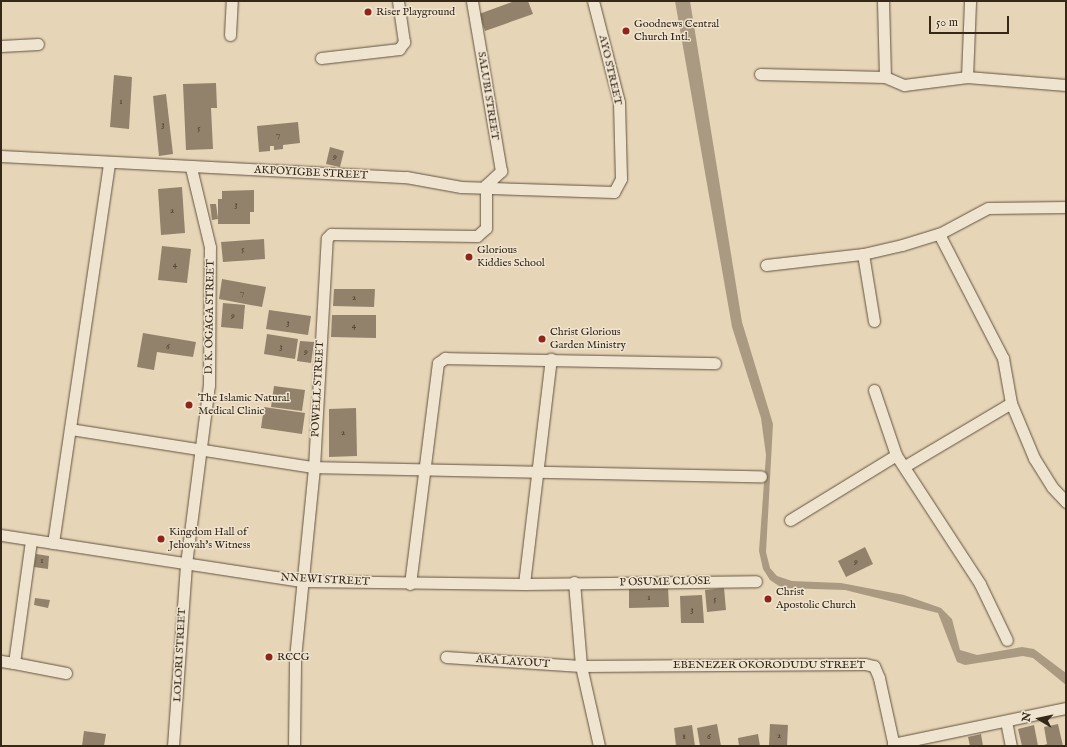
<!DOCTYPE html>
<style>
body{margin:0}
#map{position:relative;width:1067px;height:747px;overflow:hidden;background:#e7d5b7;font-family:"IM FELL English",serif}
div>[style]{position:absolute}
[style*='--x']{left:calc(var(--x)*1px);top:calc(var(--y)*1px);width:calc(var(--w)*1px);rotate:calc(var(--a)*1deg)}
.water>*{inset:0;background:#aa9a81}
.building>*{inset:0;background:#92826b}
.roads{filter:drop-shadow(0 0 1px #625340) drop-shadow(0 0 1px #625340)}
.street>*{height:11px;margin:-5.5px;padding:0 5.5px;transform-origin:5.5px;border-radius:5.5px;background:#efe4d0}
.dots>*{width:11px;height:11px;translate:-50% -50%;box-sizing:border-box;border:2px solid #efe4d0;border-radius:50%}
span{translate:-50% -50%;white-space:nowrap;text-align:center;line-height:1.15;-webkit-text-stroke:3px #efe4d0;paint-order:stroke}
.number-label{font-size:9px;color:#4c3e2d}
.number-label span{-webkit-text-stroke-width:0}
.poi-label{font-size:11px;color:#352818}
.left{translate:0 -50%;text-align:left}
.street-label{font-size:11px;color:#352818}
.frame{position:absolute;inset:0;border:2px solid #352818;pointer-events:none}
.north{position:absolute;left:1019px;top:699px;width:40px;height:40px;-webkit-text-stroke:3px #efe4d0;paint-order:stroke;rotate:279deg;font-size:11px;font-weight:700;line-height:16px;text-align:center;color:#352818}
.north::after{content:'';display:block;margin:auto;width:14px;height:18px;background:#352818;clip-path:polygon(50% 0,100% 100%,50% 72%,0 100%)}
.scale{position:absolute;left:929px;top:16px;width:80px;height:18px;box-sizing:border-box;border:2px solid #352818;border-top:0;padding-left:5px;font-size:12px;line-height:14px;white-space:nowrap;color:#352818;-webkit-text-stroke:3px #efe4d0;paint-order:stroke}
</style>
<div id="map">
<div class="water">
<div style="clip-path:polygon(675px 1px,690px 1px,742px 322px,773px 424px,766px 552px,770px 568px,777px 576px,792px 581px,841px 583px,904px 595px,941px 608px,952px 619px,960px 650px,977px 655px,1022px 647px,1034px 649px,1066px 673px,1066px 685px,1033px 658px,1023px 656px,965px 665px,957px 662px,938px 613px,845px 590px,782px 588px,770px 580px,763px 569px,759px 551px,766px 455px,761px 418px,732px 327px)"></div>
</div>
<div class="building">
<div style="clip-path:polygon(515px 1px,528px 1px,533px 14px,485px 31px,479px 14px)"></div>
<div style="clip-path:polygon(114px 75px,132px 77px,129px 129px,110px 127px)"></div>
<div style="clip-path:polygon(216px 83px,217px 108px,211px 108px,213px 149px,186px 150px,183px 84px)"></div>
<div style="clip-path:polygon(166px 94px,173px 154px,159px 156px,153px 96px)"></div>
<div style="clip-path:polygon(298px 122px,300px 143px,283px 145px,283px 149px,274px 150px,274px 146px,270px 146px,270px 151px,259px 152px,257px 126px)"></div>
<div style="clip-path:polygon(330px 147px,344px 151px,340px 167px,326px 164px)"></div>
<div style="clip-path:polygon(182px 187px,185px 233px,161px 235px,158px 189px)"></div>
<div style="clip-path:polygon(254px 190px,254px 212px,250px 212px,250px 224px,218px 224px,218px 199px,222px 199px,222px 191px)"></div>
<div style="clip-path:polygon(210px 204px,216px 204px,218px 219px,212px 220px)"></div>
<div style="clip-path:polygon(264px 239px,265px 259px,223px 262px,221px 242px)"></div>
<div style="clip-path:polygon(162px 246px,191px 249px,187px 283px,158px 280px)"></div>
<div style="clip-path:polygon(222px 279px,266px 287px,262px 307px,219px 299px)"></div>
<div style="clip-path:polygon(334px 289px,375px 289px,374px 307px,333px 306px)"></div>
<div style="clip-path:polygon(223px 303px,245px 305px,243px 329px,221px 327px)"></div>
<div style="clip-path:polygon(269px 310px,311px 316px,308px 335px,266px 329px)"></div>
<div style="clip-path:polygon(332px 315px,376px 315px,376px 338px,331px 337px)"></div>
<div style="clip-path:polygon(143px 333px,196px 342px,193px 357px,157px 352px,154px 370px,137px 367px)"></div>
<div style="clip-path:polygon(267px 334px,298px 339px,295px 359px,264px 354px)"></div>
<div style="clip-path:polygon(300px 341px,314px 342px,311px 363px,297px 361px)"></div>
<div style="clip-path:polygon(274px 386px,305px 390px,302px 411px,271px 407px)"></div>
<div style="clip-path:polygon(264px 407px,305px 413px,302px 434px,261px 428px)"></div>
<div style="clip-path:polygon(356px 408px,357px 456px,329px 457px,329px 409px)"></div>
<div style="clip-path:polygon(865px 547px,873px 564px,846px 577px,838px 561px)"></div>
<div style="clip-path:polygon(36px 554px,49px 556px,48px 569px,34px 567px)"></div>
<div style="clip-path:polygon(668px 587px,669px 607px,629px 608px,629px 588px)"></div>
<div style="clip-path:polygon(724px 588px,726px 610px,707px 612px,705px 590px)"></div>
<div style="clip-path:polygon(702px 595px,704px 623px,681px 623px,680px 596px)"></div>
<div style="clip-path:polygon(35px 598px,50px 600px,48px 608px,34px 605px)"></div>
<div style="clip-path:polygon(717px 724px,721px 746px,700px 746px,697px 728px)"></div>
<div style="clip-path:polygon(770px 724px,788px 725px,787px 746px,769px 746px)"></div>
<div style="clip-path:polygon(1058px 724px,1063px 746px,1041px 746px,1047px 744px,1044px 727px)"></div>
<div style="clip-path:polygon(692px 725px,695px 746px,676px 746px,674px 728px)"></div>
<div style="clip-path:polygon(1034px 725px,1038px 746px,1022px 746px,1018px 729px)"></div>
<div style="clip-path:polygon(84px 731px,106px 734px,104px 746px,82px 746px)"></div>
<div style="clip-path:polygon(758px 734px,760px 746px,739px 746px,738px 738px)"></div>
<div style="clip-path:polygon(981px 734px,983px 746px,970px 746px,968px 737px)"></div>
</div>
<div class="roads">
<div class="street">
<div style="--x:883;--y:1;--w:76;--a:88.5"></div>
<div style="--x:230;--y:35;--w:34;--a:-87"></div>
<div style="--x:1;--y:46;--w:37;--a:-3"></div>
<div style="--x:321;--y:58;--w:79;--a:-6.6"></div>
<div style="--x:399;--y:49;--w:9;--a:-54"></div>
<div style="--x:404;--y:42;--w:41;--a:-98.3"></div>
<div style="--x:760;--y:74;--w:125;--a:1.4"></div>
<div style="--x:885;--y:77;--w:21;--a:23"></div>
<div style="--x:904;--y:85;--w:64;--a:-7.2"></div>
<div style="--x:967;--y:77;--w:99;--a:4.6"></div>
<div style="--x:967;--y:77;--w:76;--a:-87.7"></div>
<div style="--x:1;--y:156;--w:406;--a:3"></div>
<div style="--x:406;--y:177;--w:56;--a:10.3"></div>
<div style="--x:461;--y:187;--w:153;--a:1.9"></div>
<div style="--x:614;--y:192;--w:15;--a:-62"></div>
<div style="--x:621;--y:179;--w:77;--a:-91.5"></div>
<div style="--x:619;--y:102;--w:104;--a:-104.4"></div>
<div style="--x:939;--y:234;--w:140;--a:62.7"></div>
<div style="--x:1003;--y:358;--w:46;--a:79.9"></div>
<div style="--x:1011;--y:403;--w:60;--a:67.3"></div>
<div style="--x:1034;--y:458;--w:34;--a:58"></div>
<div style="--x:1052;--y:487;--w:21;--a:47"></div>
<div style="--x:863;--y:254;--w:68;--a:80.7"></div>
<div style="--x:766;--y:265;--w:98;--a:-6.5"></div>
<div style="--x:863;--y:254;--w:40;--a:-13"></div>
<div style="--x:902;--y:245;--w:39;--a:-17"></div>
<div style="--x:939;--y:234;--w:55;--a:-28"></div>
<div style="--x:988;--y:208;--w:78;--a:-0.7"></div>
<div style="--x:874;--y:390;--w:69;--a:71.3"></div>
<div style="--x:896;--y:455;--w:154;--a:56.9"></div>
<div style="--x:980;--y:584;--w:62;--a:64.3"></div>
<div style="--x:70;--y:429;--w:247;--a:8.9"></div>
<div style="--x:314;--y:467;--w:447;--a:1.2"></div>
<div style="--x:905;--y:466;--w:123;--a:-30.7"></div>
<div style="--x:790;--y:520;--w:124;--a:-31.5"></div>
<div style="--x:1;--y:535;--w:305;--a:8.7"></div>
<div style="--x:303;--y:581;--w:221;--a:0.8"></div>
<div style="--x:524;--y:584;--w:232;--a:-0.7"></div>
<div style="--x:53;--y:543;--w:383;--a:-81.6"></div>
<div style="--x:574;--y:582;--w:84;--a:85.2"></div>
<div style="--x:581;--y:666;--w:82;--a:77.3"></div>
<div style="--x:410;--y:584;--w:223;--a:-82.8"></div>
<div style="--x:438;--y:363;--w:9;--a:-36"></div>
<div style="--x:445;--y:358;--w:270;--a:1.1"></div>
<div style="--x:524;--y:584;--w:227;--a:-83.2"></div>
<div style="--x:446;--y:657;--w:135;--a:3.8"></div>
<div style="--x:581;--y:666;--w:284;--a:-0.4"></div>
<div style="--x:865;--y:664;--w:9;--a:13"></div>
<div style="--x:874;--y:666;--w:13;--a:67"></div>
<div style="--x:879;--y:678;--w:70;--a:77.6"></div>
<div style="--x:1;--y:661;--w:13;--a:9"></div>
<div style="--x:14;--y:663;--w:124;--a:-82.1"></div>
<div style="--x:14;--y:663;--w:53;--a:10.9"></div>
<div style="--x:1006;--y:721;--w:25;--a:79"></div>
<div style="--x:893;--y:744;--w:177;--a:-11.8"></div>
<div style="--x:173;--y:746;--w:182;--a:-85.9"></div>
<div style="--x:186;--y:564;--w:180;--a:-82.7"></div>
<div style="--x:209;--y:385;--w:138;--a:-89.6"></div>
<div style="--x:210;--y:247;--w:81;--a:-103.5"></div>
<div style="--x:294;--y:746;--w:88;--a:-89.3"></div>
<div style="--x:295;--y:658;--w:192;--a:-84.3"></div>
<div style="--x:314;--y:467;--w:229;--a:-86.8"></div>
<div style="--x:327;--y:238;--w:6;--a:-45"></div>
<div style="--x:331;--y:234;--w:146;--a:0.8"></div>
<div style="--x:477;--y:236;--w:12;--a:-42"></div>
<div style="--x:486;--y:228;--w:43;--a:-90"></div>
<div style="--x:486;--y:185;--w:21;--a:-43"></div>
<div style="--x:501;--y:171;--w:172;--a:-99.7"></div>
</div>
</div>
<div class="dots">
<div style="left:368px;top:12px;background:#8f2418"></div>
<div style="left:626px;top:31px;background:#8f2418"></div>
<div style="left:469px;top:257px;background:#8f2418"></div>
<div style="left:542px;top:339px;background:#8f2418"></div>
<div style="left:189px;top:405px;background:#8f2418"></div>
<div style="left:161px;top:539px;background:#8f2418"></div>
<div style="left:768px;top:599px;background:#8f2418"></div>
<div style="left:269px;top:657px;background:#8f2418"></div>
</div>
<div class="number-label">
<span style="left:121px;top:102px">1</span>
<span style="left:163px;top:125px">3</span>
<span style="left:199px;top:129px">5</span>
<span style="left:278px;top:135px">7</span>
<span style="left:335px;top:157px">9</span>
<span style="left:236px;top:205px">3</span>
<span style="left:172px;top:211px">2</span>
<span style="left:243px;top:250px">5</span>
<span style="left:175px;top:265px">4</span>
<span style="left:242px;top:293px">7</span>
<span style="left:354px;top:298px">2</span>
<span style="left:233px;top:316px">9</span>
<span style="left:288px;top:323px">3</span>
<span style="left:354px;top:326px">4</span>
<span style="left:168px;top:347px">6</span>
<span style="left:281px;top:347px">3</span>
<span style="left:306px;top:352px">9</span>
<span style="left:343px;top:433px">2</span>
<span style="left:42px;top:561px">1</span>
<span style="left:856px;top:562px">9</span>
<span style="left:649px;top:598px">1</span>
<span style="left:715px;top:600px">5</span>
<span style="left:692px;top:610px">3</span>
<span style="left:779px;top:736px">2</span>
<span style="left:684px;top:737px">8</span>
<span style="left:709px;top:737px">6</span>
</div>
<div class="poi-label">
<span class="left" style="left:376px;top:12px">Riser Playground</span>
<span class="left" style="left:634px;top:31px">Goodnews Central<br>Church Intl.</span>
<span class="left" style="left:477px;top:257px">Glorious<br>Kiddies School</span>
<span class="left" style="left:550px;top:339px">Christ Glorious<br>Garden Ministry</span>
<span class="left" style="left:198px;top:405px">The Islamic Natural<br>Medical Clinic</span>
<span class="left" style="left:169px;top:539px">Kingdom Hall of<br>Jehovah's Witness</span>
<span class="left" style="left:776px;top:599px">Christ<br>Apostolic Church</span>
<span class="left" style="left:277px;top:657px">RCCG</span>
</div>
<div class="street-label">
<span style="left:610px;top:70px;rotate:77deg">AYO STREET</span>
<span style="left:488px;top:96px;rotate:81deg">SALUBI STREET</span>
<span style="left:311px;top:173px;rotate:3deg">AKPOYIGBE STREET</span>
<span style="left:210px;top:317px;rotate:-89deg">D. K. OGAGA STREET</span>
<span style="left:318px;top:389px;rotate:-87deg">POWELL STREET</span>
<span style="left:325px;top:580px;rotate:3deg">NNEWI STREET</span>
<span style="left:665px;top:582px;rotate:-1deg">P OSUME CLOSE</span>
<span style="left:180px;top:655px;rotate:-87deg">LOLORI STREET</span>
<span style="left:513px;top:662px;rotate:4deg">AKA LAYOUT</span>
<span style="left:769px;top:665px">EBENEZER OKORODUDU STREET</span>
</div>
<div class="frame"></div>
<div class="north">N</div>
<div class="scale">50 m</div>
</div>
